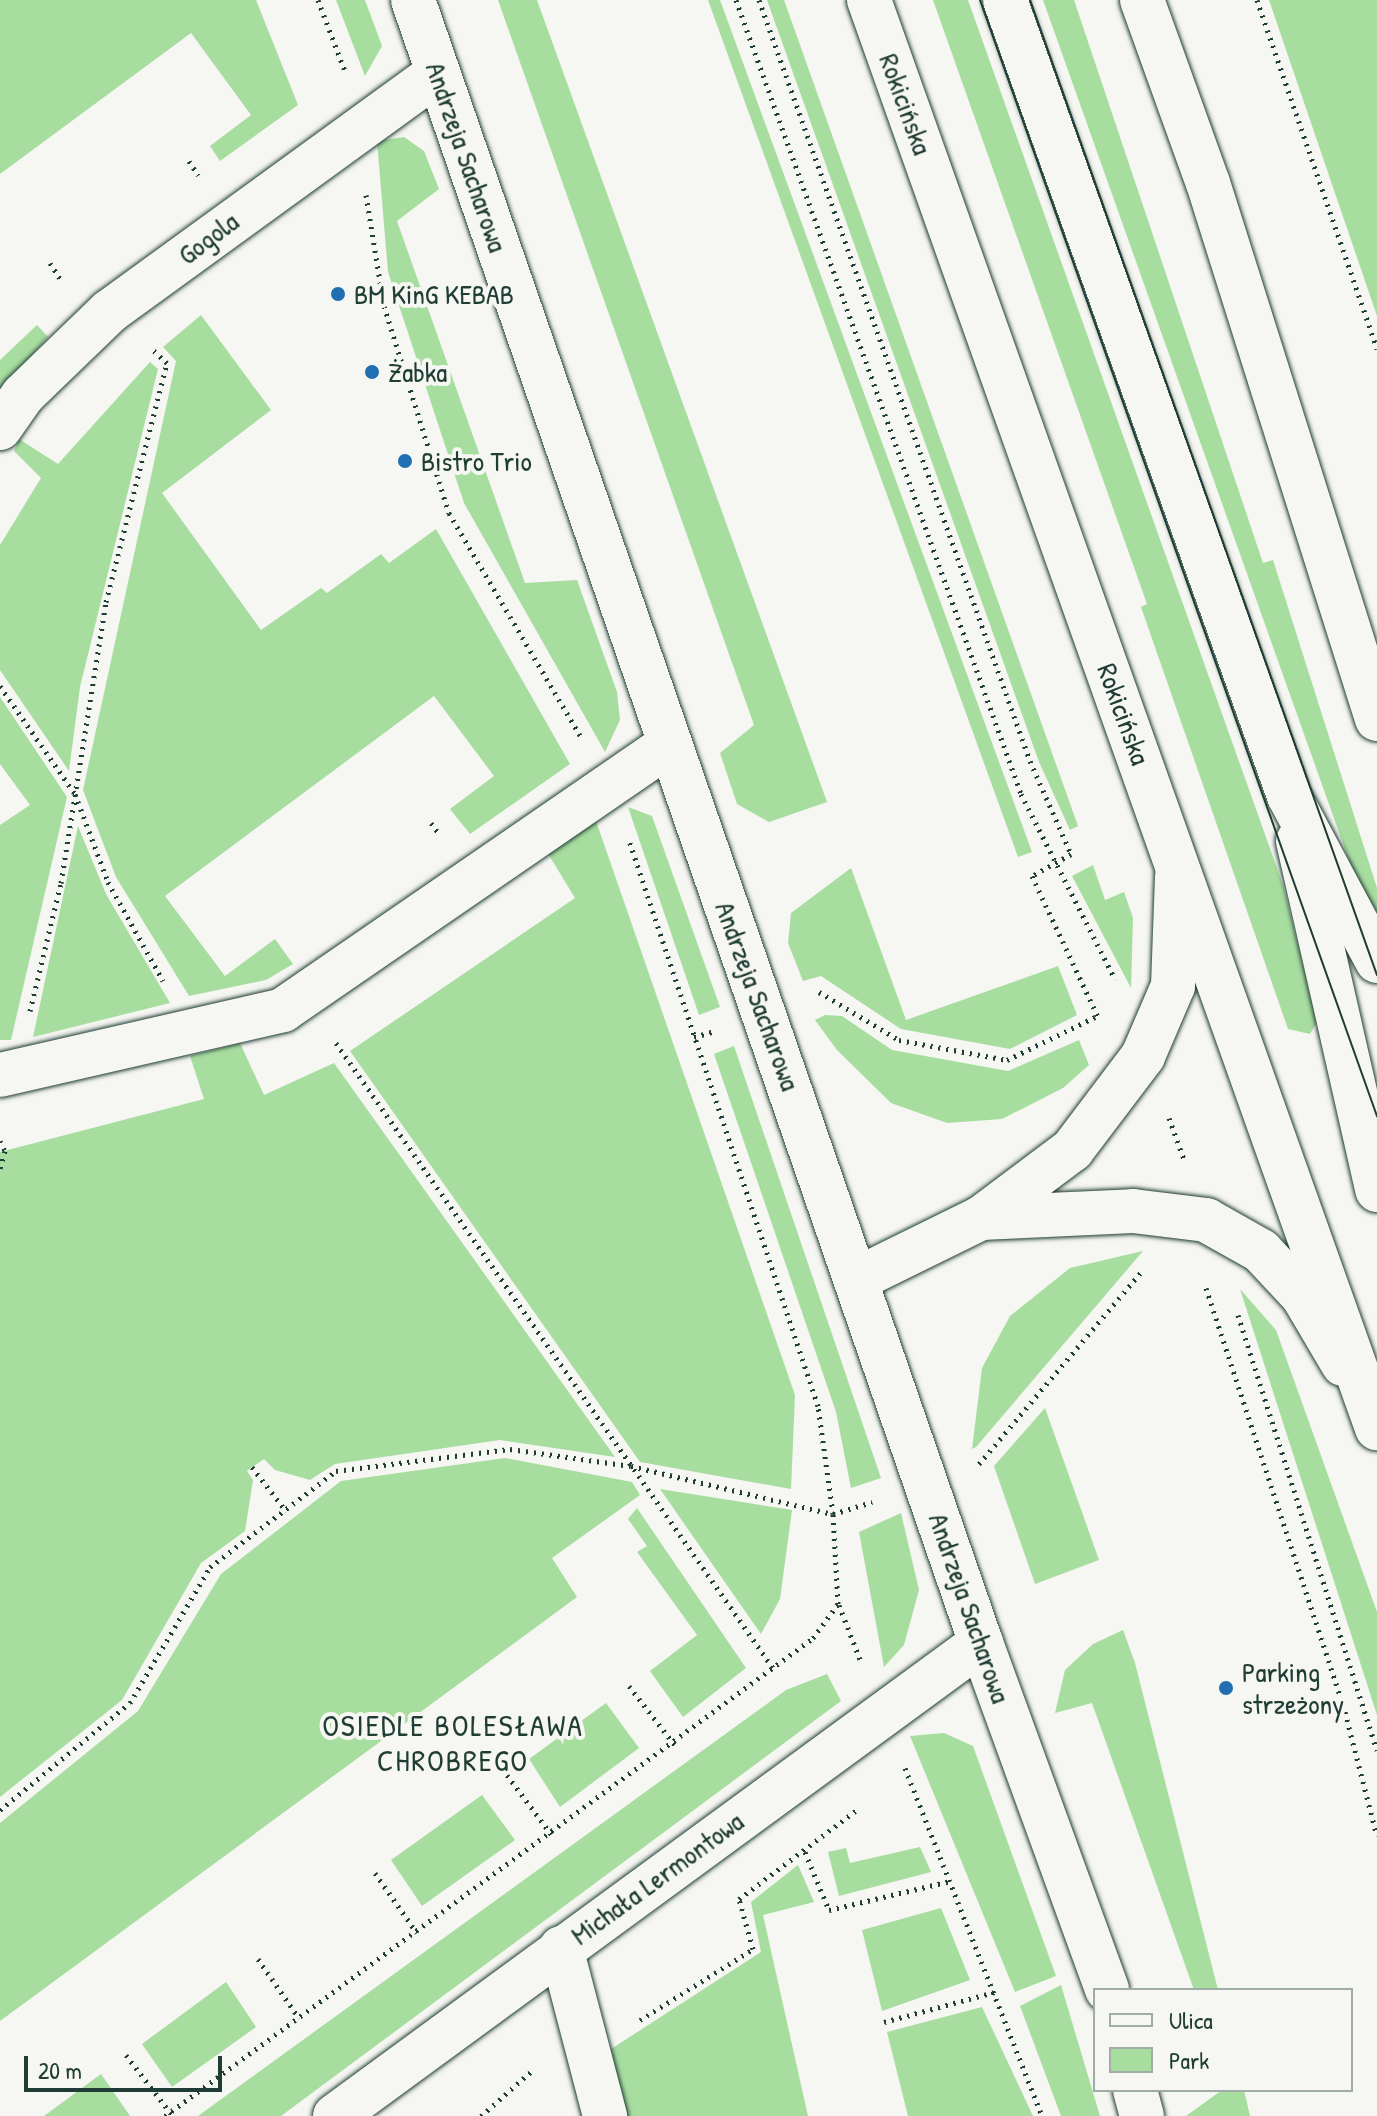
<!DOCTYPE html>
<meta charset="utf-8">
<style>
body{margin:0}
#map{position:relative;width:1377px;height:2116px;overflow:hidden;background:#f6f6f2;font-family:"Patrick Hand",sans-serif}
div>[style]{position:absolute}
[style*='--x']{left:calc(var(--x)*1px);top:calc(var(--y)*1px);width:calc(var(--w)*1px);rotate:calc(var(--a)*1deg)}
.green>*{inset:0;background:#a8dda0}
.path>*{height:5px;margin-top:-2.5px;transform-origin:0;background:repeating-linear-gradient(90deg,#1f3d34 0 2px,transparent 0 8px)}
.roads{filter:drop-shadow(0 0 2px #1f3d34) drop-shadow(0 0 2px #1f3d34)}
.minor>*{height:44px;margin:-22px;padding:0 22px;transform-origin:22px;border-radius:22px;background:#f6f6f2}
.major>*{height:44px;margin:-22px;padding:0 22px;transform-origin:22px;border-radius:22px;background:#f6f6f2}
.tram>*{height:2px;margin:-1px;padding:0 1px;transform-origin:1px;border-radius:1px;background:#1f3d34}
.dots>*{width:22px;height:22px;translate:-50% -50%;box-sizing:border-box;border:4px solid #f6f6f2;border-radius:50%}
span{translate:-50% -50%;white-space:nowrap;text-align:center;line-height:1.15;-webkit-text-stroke:8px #f6f6f2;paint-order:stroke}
.street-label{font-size:28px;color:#1f3d34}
.poi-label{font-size:28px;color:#1f3d34}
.left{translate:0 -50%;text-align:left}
.neighbourhood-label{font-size:30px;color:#1f3d34;letter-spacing:2px}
.legend{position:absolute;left:1093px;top:1988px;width:260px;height:104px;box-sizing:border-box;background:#f6f6f2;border:2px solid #a0aca6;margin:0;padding:10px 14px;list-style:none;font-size:24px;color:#1f3d34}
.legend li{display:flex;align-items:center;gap:16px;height:40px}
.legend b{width:40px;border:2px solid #a0aca6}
.scale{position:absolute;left:24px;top:2056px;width:198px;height:36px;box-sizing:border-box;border:4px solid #1f3d34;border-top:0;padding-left:10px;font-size:24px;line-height:28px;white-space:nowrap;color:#1f3d34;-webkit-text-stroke:6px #f6f6f2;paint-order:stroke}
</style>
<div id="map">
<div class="green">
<div style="clip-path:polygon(0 0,256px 0,298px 105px,220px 161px,210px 146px,251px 115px,191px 33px,0 174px)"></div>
<div style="clip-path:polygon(336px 0,365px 0,382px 46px,365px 76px)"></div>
<div style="clip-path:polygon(498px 0,537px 0,827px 802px,769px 822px,737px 804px,720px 753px,754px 725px)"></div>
<div style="clip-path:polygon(708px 0,720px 0,1032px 852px,1018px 857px)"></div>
<div style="clip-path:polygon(767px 0,784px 0,1078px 826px,1070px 830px,1039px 762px)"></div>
<div style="clip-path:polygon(933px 0,968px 0,1283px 885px,1317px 1022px,1310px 1034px,1288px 1029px,1141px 607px,1147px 604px)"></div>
<div style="clip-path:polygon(1043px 0,1074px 0,1263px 563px,1273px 560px,1377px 888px,1377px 923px,1352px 869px)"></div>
<div style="clip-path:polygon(1269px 0,1377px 0,1377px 316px)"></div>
<div style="clip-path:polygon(404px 137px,424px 151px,439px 189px,397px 221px,525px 583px,577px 580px,617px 692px,620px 720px,605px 752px,464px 503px,388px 272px,377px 141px)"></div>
<div style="clip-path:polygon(201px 315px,271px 410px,162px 493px,261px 630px,321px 588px,327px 593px,381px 554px,389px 563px,436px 529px,570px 764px,470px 834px,450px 809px,494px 776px,434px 696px,165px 896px,225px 976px,275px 939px,293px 964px,266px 980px,189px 996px,116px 877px,83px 790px,176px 361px,163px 347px)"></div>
<div style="clip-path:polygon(37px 325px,48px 337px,0 392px,0 360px)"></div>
<div style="clip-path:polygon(150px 362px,158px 369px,80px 687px,69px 771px,0 670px,0 545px,41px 478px,14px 451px,19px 439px,58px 464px)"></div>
<div style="clip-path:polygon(0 697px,67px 797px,11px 1040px,0 1040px,0 825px,30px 805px,0 764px)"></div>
<div style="clip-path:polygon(628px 807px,652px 816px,720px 1007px,699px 1015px)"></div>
<div style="clip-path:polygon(596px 821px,795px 1395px,791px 1489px,640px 1462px,350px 1051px,575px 898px,547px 852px)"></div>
<div style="clip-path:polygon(78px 826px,106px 894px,170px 1003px,33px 1037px)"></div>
<div style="clip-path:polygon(1093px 865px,1105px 900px,1124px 892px,1133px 918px,1131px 988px,1072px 876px)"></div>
<div style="clip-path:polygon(851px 868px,906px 1020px,1058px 966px,1077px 1015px,1010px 1049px,901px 1029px,821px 976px,803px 981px,788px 943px,791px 913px)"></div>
<div style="clip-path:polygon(825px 1015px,842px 1016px,892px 1050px,1008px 1071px,1079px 1040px,1089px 1065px,1063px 1088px,1002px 1119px,947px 1123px,891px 1103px,837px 1050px,815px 1020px)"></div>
<div style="clip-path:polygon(240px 1043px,264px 1095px,334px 1063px,615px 1457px,500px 1440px,335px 1464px,310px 1480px,275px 1470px,264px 1459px,247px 1471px,253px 1480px,245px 1531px,201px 1563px,122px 1700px,0 1797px,0 1152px,204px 1099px,190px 1056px)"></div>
<div style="clip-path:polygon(734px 1046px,881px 1478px,851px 1488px,836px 1412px,714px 1054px)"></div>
<div style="clip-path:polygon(1143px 1251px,976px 1447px,972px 1449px,982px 1368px,1010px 1316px,1070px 1268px)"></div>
<div style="clip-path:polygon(1240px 1289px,1276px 1330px,1377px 1612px,1377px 1715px)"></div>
<div style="clip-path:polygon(1045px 1408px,1099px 1560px,1035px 1584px,994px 1466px)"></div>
<div style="clip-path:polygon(505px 1458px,632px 1482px,640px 1495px,552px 1558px,577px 1597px,0 2021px,0 1823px,138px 1711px,221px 1574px,341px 1481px)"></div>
<div style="clip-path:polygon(660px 1489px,792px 1510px,780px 1599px,761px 1634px)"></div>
<div style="clip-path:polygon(637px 1508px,746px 1668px,683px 1717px,650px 1671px,697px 1635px,637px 1552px,647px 1546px,628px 1519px)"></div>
<div style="clip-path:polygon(901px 1513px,919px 1590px,904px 1645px,884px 1667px,859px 1532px)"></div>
<div style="clip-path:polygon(1123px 1630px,1135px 1663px,1218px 1990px,1194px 1990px,1092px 1703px,1055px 1713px,1065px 1670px,1093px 1644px)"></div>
<div style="clip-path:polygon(827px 1674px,841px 1701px,281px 2116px,198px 2116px,786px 1690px)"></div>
<div style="clip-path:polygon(606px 1703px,639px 1748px,560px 1807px,529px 1759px)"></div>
<div style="clip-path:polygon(944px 1733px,973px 1746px,1056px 1976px,1015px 1992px,910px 1736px)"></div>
<div style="clip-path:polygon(482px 1795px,515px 1840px,422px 1906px,391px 1860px)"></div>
<div style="clip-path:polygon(920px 1847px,931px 1872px,839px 1896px,828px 1852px,846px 1848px,850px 1863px)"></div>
<div style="clip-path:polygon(798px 1865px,814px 1902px,763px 1915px,808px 2116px,624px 2116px,608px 2051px,761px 1952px,751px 1902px)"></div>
<div style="clip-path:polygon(941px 1908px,970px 1980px,882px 2011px,862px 1930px)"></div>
<div style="clip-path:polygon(226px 1982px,256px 2027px,172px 2087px,142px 2044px)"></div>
<div style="clip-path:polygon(1061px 1985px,1100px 2116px,1061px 2116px,1020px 2006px)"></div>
<div style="clip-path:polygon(982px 2007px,1033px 2116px,908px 2116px,887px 2032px)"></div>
<div style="clip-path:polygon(101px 2074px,130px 2116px,44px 2116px)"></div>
<div style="clip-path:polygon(1222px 2090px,1244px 2090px,1250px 2116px,1186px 2116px)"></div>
</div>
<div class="path">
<div style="--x:318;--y:0;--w:76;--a:69.2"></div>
<div style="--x:736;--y:0;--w:844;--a:70.25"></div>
<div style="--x:1021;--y:794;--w:208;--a:63.1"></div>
<div style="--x:759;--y:0;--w:808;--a:70.4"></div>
<div style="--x:1030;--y:761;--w:102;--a:66.2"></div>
<div style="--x:1071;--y:854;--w:45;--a:150.6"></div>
<div style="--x:1032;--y:876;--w:156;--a:64.9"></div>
<div style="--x:1257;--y:0;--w:369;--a:71"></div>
<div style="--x:189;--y:161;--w:17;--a:57"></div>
<div style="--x:366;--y:195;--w:112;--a:80.8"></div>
<div style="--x:384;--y:306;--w:217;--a:72.6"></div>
<div style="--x:449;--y:513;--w:260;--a:59.5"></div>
<div style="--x:50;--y:263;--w:20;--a:57"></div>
<div style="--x:0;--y:686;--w:131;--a:55.2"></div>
<div style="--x:75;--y:794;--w:94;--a:69.4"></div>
<div style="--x:108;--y:882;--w:113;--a:60.9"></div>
<div style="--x:431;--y:823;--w:15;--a:53"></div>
<div style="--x:819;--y:992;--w:93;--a:31"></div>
<div style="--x:899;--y:1040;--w:110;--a:10.5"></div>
<div style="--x:1007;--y:1060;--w:98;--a:-26"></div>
<div style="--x:30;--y:1011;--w:132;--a:-76.4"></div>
<div style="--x:61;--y:883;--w:285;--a:-80.9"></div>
<div style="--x:106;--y:602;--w:247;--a:-75.7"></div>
<div style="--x:167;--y:363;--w:19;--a:-137"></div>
<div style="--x:694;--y:1037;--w:19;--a:-16"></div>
<div style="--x:336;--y:1043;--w:766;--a:55.04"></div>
<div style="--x:1169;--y:1118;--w:47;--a:70"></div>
<div style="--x:0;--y:1141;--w:11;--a:63"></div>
<div style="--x:5;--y:1151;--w:19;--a:106"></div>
<div style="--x:1206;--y:1288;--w:438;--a:71.8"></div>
<div style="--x:1343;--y:1704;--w:136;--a:75.6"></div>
<div style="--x:1238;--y:1315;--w:457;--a:72.3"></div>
<div style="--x:979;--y:1464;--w:254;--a:-49.8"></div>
<div style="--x:252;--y:1467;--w:56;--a:52.3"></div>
<div style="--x:839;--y:1605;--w:61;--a:68.9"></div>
<div style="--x:629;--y:1686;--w:75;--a:52.1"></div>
<div style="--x:905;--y:1768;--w:374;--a:68.5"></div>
<div style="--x:507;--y:1775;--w:74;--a:53.3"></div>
<div style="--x:0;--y:1810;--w:168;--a:-39.5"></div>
<div style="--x:130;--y:1703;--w:158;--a:-59.5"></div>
<div style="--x:210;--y:1567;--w:158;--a:-37.3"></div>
<div style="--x:336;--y:1471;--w:175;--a:-7.2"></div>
<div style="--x:510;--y:1449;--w:122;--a:8"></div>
<div style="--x:631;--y:1466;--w:208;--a:13.4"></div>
<div style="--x:833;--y:1514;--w:109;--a:-97.9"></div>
<div style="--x:818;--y:1406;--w:597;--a:-108.47"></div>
<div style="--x:805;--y:1852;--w:63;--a:67.5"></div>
<div style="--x:829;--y:1910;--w:125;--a:-13.4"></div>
<div style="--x:375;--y:1873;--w:73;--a:55"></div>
<div style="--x:258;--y:1959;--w:72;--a:55.2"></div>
<div style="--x:640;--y:2020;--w:133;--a:-32.1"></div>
<div style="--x:753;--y:1949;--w:52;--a:-105.6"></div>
<div style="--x:739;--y:1899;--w:149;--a:-37.1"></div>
<div style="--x:884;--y:2022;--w:118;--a:-15.2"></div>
<div style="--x:126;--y:2055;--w:77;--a:52.4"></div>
<div style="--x:165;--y:2116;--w:805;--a:-36.41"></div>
<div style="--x:813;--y:1638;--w:42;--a:-53.7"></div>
<div style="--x:838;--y:1604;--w:90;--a:-93.2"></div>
<div style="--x:833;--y:1514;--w:41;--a:-17.1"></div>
<div style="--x:481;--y:2116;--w:71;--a:-41.6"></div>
</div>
<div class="roads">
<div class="minor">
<div style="--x:413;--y:0;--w:1738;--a:70.93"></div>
<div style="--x:981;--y:1643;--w:369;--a:70"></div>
<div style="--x:1005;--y:0;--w:845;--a:70.36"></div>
<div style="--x:1289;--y:796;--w:187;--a:61.9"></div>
<div style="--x:0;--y:428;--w:40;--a:-55.1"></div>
<div style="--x:23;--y:395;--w:121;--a:-44"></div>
<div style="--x:110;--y:311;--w:404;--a:-36"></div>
<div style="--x:1298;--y:841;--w:358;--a:77.2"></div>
<div style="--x:0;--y:1075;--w:290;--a:-12.9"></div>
<div style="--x:283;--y:1010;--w:468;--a:-34.5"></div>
<div style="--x:981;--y:1218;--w:152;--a:-2.6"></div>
<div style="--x:1133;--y:1211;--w:74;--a:7"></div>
<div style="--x:1206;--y:1220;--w:63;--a:29.4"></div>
<div style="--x:1261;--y:1251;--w:62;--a:47"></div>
<div style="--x:1303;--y:1296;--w:79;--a:59.5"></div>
<div style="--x:859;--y:1278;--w:136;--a:-26.2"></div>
<div style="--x:981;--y:1218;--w:114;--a:-36.8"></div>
<div style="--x:1072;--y:1150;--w:118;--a:-52.9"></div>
<div style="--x:1143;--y:1056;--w:76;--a:-66.8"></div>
<div style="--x:1173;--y:986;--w:110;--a:-87.9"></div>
<div style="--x:561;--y:1948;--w:174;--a:75.3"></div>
<div style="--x:1135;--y:2090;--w:27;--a:75"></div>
<div style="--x:335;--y:2116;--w:801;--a:-36.21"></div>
</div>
<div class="major">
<div style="--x:869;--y:0;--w:1516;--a:70.42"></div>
<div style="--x:1142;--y:0;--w:195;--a:70.2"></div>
<div style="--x:1208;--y:183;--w:562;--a:72.5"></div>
</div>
</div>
<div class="tram">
<div style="--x:980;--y:0;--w:1185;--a:70.42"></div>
<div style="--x:1030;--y:0;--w:1035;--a:70.41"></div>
</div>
<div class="dots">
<div style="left:338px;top:294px;background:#1f6fb2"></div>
<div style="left:372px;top:372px;background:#1f6fb2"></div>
<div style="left:405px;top:461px;background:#1f6fb2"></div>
<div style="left:1226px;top:1688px;background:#1f6fb2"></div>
</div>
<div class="street-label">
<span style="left:906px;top:104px;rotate:70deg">Rokicińska</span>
<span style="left:467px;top:157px;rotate:71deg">Andrzeja Sacharowa</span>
<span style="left:208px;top:238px;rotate:-37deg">Gogola</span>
<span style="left:1124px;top:714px;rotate:70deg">Rokicińska</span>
<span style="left:758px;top:996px;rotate:70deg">Andrzeja Sacharowa</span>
<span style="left:970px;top:1608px;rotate:71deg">Andrzeja Sacharowa</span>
<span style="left:657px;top:1878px;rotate:-36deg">Michała Lermontowa</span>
</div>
<div class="poi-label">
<span class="left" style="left:354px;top:294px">BM KinG KEBAB</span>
<span class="left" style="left:388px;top:372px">Żabka</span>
<span class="left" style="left:421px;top:461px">Bistro Trio</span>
<span class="left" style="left:1242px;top:1688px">Parking<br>strzeżony</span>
</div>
<div class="neighbourhood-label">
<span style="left:453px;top:1742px">OSIEDLE BOLESŁAWA<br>CHROBREGO</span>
</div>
<ul class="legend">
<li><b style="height:10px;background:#f6f6f2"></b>Ulica</li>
<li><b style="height:22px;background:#a8dda0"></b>Park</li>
</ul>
<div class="scale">20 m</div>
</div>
